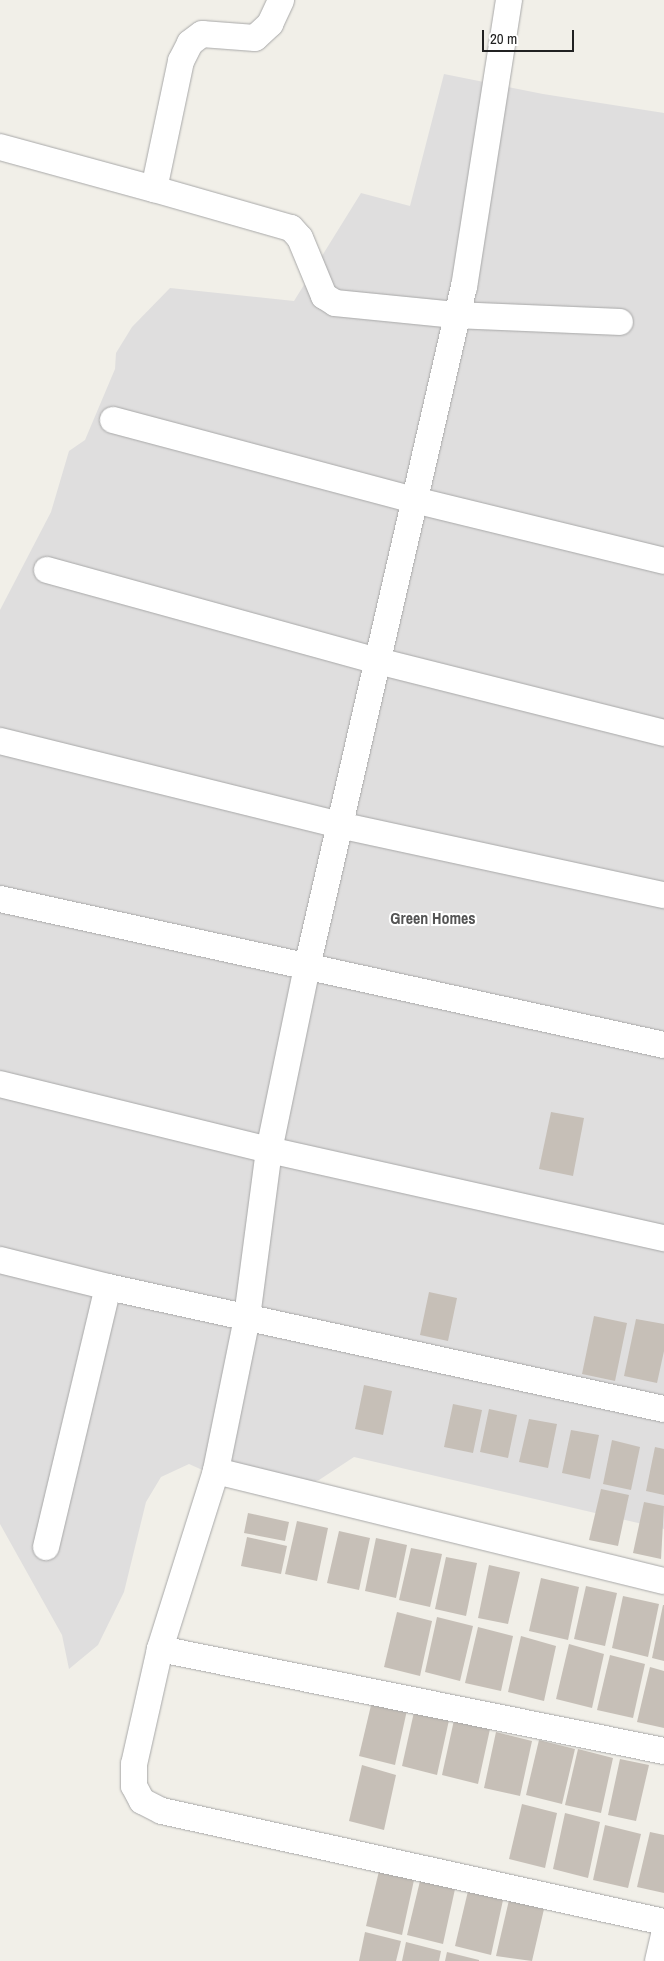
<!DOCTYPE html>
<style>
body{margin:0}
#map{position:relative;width:664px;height:1961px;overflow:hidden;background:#f1efe8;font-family:"Archivo Narrow",sans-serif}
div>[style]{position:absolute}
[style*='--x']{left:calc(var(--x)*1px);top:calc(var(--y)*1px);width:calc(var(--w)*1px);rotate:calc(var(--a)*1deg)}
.residential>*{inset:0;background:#dfdede}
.building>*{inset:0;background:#c6bfb7}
.roads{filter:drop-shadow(0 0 1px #a8a8a8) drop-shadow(0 0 1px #a8a8a8)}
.minor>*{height:26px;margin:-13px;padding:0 13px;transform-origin:13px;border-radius:13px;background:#fff}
span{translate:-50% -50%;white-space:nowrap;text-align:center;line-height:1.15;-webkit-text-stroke:4px #fff;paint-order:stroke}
.neighbourhood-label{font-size:16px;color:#545454;font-weight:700}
.scale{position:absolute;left:482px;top:30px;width:92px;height:22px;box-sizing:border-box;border:2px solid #212121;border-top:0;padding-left:6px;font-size:15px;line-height:18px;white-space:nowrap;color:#212121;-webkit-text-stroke:4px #fff;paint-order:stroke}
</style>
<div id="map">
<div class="residential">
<div style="clip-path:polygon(444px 74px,543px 94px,664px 113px,664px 1529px,354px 1457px,319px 1480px,263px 1497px,189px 1464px,161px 1477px,146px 1502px,124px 1592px,98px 1645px,69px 1669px,62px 1635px,0 1524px,0 610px,51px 512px,69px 451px,85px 440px,115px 369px,116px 353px,132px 327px,170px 288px,294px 301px,361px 193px,410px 206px)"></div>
</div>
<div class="building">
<div style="clip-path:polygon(551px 1112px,584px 1118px,573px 1176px,539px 1169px)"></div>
<div style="clip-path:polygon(429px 1292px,457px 1298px,448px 1341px,420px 1335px)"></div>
<div style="clip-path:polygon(594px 1316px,627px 1323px,615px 1381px,582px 1374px)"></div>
<div style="clip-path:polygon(636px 1319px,664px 1324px,664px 1351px,657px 1383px,624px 1376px)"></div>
<div style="clip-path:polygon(364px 1385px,392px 1391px,383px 1435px,355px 1429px)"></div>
<div style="clip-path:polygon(453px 1404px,482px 1410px,473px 1453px,444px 1447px)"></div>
<div style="clip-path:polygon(489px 1409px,517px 1415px,508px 1458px,480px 1452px)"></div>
<div style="clip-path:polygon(529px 1419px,557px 1424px,548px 1468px,519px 1462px)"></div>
<div style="clip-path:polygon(571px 1430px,599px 1435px,590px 1479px,562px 1473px)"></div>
<div style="clip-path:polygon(612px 1440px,640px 1447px,631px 1490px,603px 1484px)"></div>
<div style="clip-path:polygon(655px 1447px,664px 1449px,664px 1495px,646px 1491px)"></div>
<div style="clip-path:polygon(601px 1489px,629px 1495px,618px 1546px,589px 1540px)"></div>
<div style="clip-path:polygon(644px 1502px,664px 1506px,661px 1559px,633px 1553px)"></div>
<div style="clip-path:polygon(248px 1513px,289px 1522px,285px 1541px,244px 1533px)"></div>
<div style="clip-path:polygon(297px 1521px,328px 1528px,317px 1581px,285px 1574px)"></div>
<div style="clip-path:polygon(339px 1531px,370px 1538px,359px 1590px,327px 1583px)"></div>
<div style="clip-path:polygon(247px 1537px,287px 1546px,281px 1574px,241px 1566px)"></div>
<div style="clip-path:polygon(376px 1538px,407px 1545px,396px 1598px,365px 1591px)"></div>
<div style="clip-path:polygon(411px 1548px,442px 1554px,430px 1607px,399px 1600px)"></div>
<div style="clip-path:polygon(446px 1557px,477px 1563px,466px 1616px,435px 1609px)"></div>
<div style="clip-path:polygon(489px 1565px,520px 1572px,508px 1624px,478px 1618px)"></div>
<div style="clip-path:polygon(541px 1578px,579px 1587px,568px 1640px,529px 1631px)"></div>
<div style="clip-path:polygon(586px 1586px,617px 1593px,605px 1646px,574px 1639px)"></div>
<div style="clip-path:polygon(623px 1596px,659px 1604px,648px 1657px,612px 1648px)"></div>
<div style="clip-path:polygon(663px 1605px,664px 1605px,664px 1661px,652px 1658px)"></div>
<div style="clip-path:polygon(397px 1612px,432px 1621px,420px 1676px,384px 1667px)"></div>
<div style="clip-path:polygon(437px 1617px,473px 1626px,460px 1681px,425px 1672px)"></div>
<div style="clip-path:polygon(478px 1627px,513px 1636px,501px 1691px,465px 1683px)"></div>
<div style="clip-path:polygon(521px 1636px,556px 1646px,544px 1701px,508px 1692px)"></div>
<div style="clip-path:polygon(569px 1644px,604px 1654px,592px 1708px,556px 1699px)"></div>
<div style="clip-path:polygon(610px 1655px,645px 1664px,633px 1718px,597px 1710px)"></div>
<div style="clip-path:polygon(650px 1667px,664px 1671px,664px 1728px,637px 1722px)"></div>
<div style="clip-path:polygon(372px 1701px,407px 1710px,395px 1765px,359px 1756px)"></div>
<div style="clip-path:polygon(414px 1712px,449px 1720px,437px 1775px,402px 1766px)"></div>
<div style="clip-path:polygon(454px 1720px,490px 1729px,478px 1784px,442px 1775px)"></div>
<div style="clip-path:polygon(496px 1732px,532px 1741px,520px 1796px,484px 1788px)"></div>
<div style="clip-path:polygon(539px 1740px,575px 1749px,562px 1804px,526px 1795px)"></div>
<div style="clip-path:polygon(578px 1749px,613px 1758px,601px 1813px,565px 1805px)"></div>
<div style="clip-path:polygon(620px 1759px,649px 1765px,636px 1821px,608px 1815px)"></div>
<div style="clip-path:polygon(362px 1765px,396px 1775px,384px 1830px,349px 1821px)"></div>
<div style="clip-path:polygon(522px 1804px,557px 1813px,545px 1868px,509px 1859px)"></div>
<div style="clip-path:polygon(565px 1813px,600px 1822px,588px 1878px,553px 1869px)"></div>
<div style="clip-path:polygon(605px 1825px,641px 1834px,628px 1888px,593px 1880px)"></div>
<div style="clip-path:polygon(650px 1832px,664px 1835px,664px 1893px,637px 1887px)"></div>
<div style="clip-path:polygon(379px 1871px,414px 1880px,402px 1935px,366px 1926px)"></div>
<div style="clip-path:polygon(420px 1881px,455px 1889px,443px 1944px,407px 1935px)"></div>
<div style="clip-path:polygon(468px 1891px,503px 1900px,491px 1955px,455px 1946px)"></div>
<div style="clip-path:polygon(509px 1900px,544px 1909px,532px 1961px,496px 1956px)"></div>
<div style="clip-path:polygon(365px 1932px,401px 1941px,396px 1961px,359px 1961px)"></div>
<div style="clip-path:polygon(406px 1942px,441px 1951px,439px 1961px,402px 1961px)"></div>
<div style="clip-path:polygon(447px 1952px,479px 1960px,479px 1961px,445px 1961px)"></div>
</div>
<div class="roads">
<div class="minor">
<div style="--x:509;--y:0;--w:290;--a:98.9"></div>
<div style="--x:464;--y:286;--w:699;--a:102.98"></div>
<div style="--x:307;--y:967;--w:187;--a:101.7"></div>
<div style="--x:269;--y:1150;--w:169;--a:97.5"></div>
<div style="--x:247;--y:1318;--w:156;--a:101.5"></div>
<div style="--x:216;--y:1471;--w:187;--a:107.5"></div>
<div style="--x:160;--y:1649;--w:118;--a:102.7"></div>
<div style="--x:134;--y:1764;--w:22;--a:90"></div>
<div style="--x:134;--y:1786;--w:17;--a:62"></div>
<div style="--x:142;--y:1801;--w:22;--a:27"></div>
<div style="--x:162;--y:1811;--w:514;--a:12.47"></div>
<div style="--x:0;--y:147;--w:160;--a:15.3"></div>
<div style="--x:154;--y:189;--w:131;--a:-78.1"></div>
<div style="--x:181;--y:61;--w:20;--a:-63"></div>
<div style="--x:190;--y:43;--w:15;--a:-37"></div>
<div style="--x:202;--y:34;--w:53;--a:4.3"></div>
<div style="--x:255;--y:38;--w:21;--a:-43"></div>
<div style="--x:270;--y:24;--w:26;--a:-65"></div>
<div style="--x:154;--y:189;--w:142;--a:15.9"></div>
<div style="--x:291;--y:228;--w:13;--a:48"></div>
<div style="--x:300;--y:238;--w:63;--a:67.5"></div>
<div style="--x:324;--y:296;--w:13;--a:32"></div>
<div style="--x:335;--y:303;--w:121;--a:5.7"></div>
<div style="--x:455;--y:315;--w:165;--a:2.4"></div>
<div style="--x:113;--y:420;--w:311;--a:14.9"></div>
<div style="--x:414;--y:500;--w:257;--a:13.7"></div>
<div style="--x:47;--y:570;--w:343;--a:15.4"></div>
<div style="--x:378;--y:661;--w:295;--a:14.1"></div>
<div style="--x:0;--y:741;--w:349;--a:13.9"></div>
<div style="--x:339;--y:825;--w:332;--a:12.2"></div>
<div style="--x:0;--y:899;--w:680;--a:12.4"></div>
<div style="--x:0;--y:1084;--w:277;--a:13.8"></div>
<div style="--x:269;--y:1150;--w:405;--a:12.6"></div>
<div style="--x:0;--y:1260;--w:111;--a:14"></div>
<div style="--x:108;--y:1287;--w:569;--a:12.38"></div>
<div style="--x:216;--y:1471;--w:461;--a:13.8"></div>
<div style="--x:46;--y:1547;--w:267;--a:-76.6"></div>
<div style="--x:160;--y:1649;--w:514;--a:11.44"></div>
<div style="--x:658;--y:1961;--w:28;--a:-77"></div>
</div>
</div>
<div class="neighbourhood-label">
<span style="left:433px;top:918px">Green Homes</span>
</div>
<div class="scale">20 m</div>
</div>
